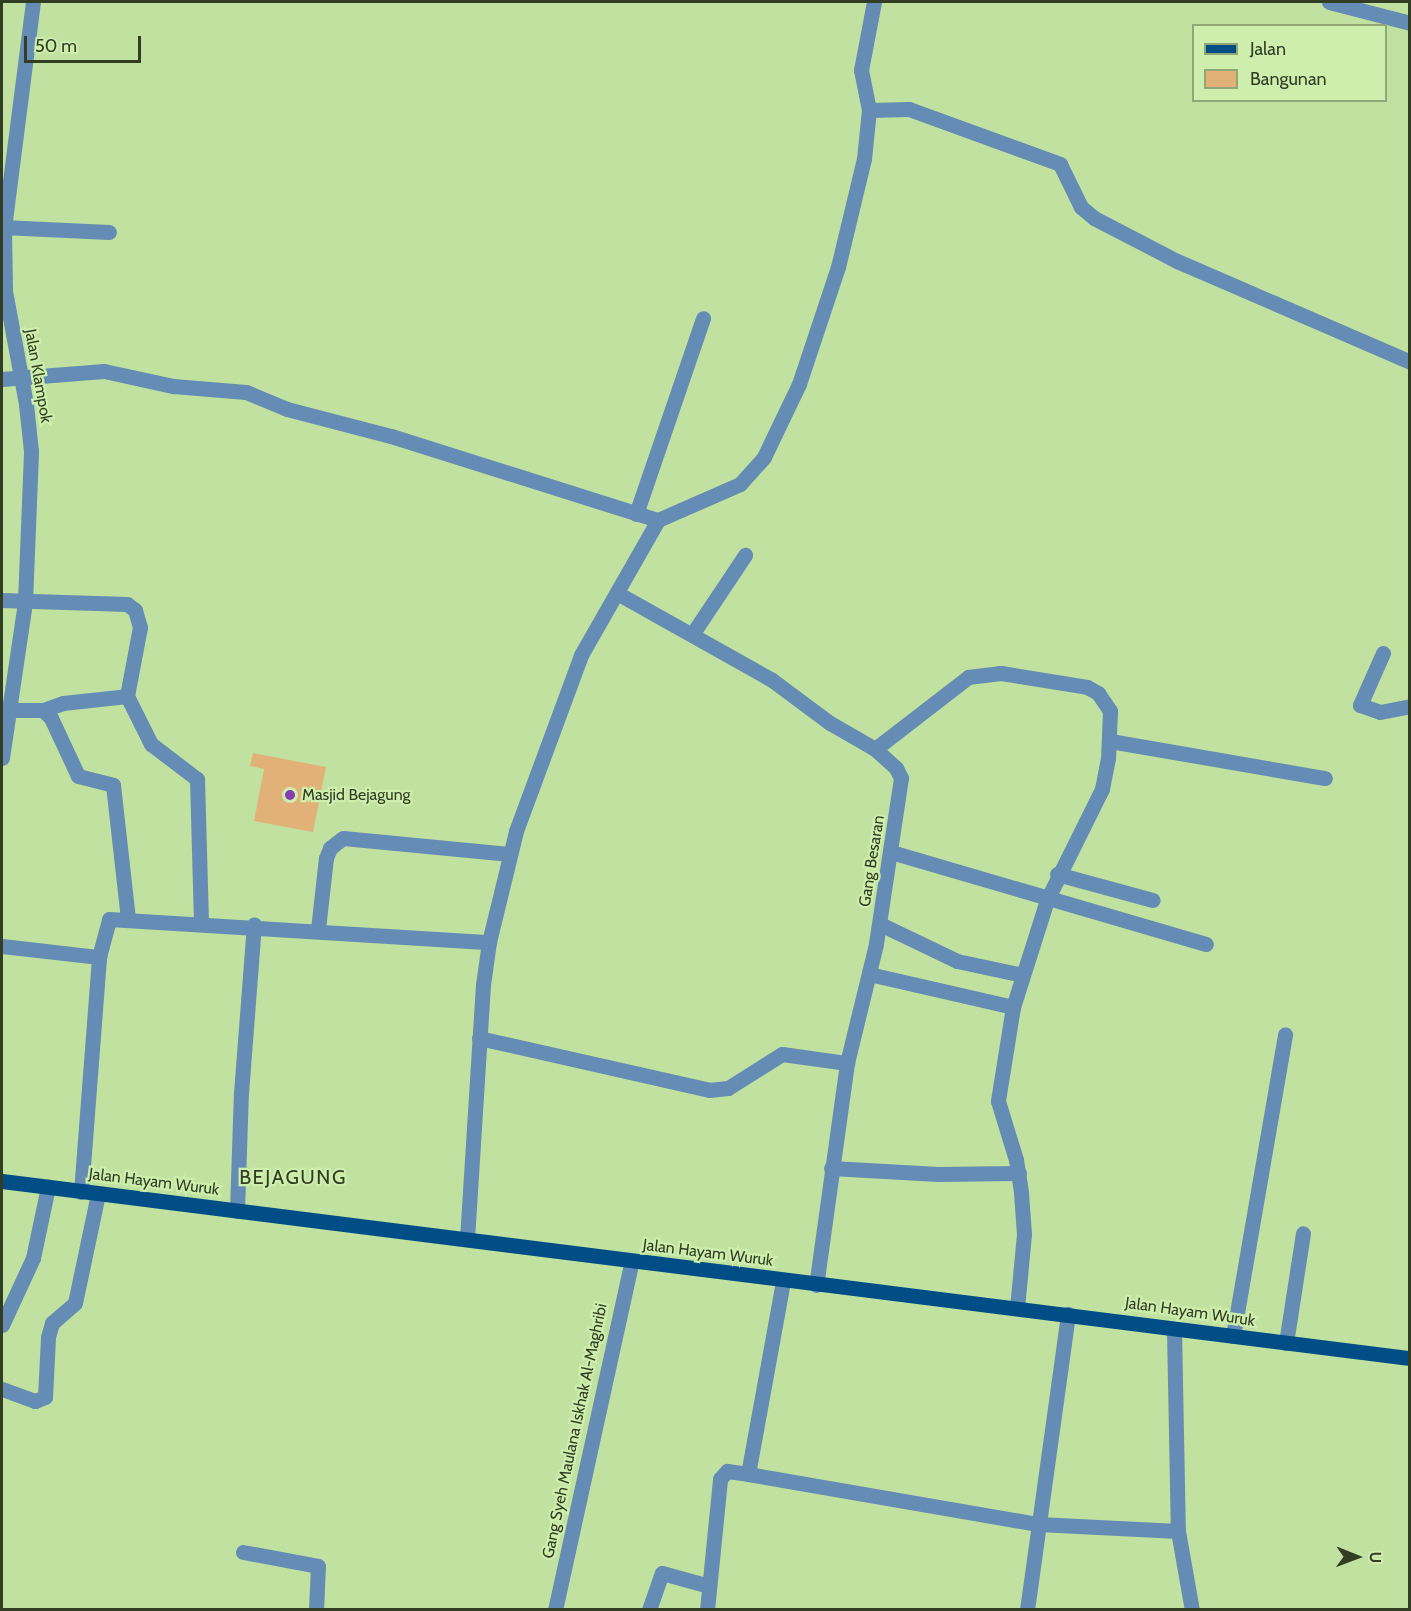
<!DOCTYPE html>
<style>
body{margin:0}
#map{position:relative;width:1411px;height:1611px;overflow:hidden;background:#c0e19f;font-family:Cabin,sans-serif}
div>[style]{position:absolute}
[style*='--x']{left:calc(var(--x)*1px);top:calc(var(--y)*1px);width:calc(var(--w)*1px);rotate:calc(var(--a)*1deg)}
.building>*{inset:0;background:#e2b178}
.minor>*{height:15px;margin:-7.5px;padding:0 7.5px;transform-origin:7.5px;border-radius:7.5px;background:#648cb5}
.major>*{height:15px;margin:-7.5px;padding:0 7.5px;transform-origin:7.5px;border-radius:7.5px;background:#014d86}
.dots>*{width:16px;height:16px;translate:-50% -50%;box-sizing:border-box;border:3px solid #cdeeac;border-radius:50%}
span{translate:-50% -50%;white-space:nowrap;text-align:center;line-height:1.15;-webkit-text-stroke:4.5px #cdeeac;paint-order:stroke}
.street-label{font-size:16px;color:#313e24}
.poi-label{font-size:16px;color:#313e24}
.left{translate:0 -50%;text-align:left}
.quarter-label{font-size:20px;color:#313e24;letter-spacing:1.5px}
.frame{position:absolute;inset:0;border:3px solid #313e24;pointer-events:none}
.legend{position:absolute;left:1192px;top:24px;width:195px;height:78px;box-sizing:border-box;background:#cdeeac;border:2px solid #8fa876;margin:0;padding:8px 10px;list-style:none;font-size:18px;color:#313e24}
.legend li{display:flex;align-items:center;gap:12px;height:30px}
.legend b{width:30px;border:2px solid #8fa876}
.north{position:absolute;left:1327px;top:1527px;width:60px;height:60px;-webkit-text-stroke:4px #cdeeac;paint-order:stroke;rotate:91deg;font-size:16px;font-weight:700;line-height:24px;text-align:center;color:#313e24}
.north::after{content:'';display:block;margin:auto;width:21px;height:27px;background:#313e24;clip-path:polygon(50% 0,100% 100%,50% 72%,0 100%)}
.scale{position:absolute;left:24px;top:36px;width:117px;height:27px;box-sizing:border-box;border:3px solid #313e24;border-top:0;padding-left:8px;font-size:18px;line-height:21px;white-space:nowrap;color:#313e24;-webkit-text-stroke:4px #cdeeac;paint-order:stroke}
</style>
<div id="map">
<div class="building">
<div style="clip-path:polygon(253px 753px,326px 767px,313px 832px,254px 821px,264px 769px,250px 766px)"></div>
</div>
<div class="minor">
<div style="--x:1329;--y:2;--w:84;--a:14.5"></div>
<div style="--x:869;--y:110;--w:40;--a:-1.4"></div>
<div style="--x:909;--y:109;--w:161;--a:20"></div>
<div style="--x:1060;--y:164;--w:48;--a:64"></div>
<div style="--x:1081;--y:207;--w:17;--a:40"></div>
<div style="--x:1094;--y:218;--w:93;--a:27.4"></div>
<div style="--x:1177;--y:261;--w:254;--a:23.4"></div>
<div style="--x:2;--y:227;--w:107;--a:2.7"></div>
<div style="--x:2;--y:379;--w:102;--a:-4.5"></div>
<div style="--x:104;--y:371;--w:71;--a:12.3"></div>
<div style="--x:173;--y:386;--w:73;--a:4.7"></div>
<div style="--x:246;--y:392;--w:44;--a:22.5"></div>
<div style="--x:287;--y:409;--w:107;--a:14.6"></div>
<div style="--x:391;--y:436;--w:280;--a:17.5"></div>
<div style="--x:636;--y:514;--w:207;--a:-71.1"></div>
<div style="--x:617;--y:593;--w:178;--a:29.3"></div>
<div style="--x:772;--y:680;--w:72;--a:36.6"></div>
<div style="--x:830;--y:723;--w:52;--a:30"></div>
<div style="--x:875;--y:749;--w:28;--a:42"></div>
<div style="--x:896;--y:768;--w:11;--a:63"></div>
<div style="--x:901;--y:778;--w:168;--a:98.6"></div>
<div style="--x:876;--y:944;--w:122;--a:103.7"></div>
<div style="--x:847;--y:1063;--w:224;--a:97.9"></div>
<div style="--x:2;--y:600;--w:125;--a:1.8"></div>
<div style="--x:127;--y:604;--w:10;--a:37"></div>
<div style="--x:135;--y:610;--w:18;--a:74"></div>
<div style="--x:140;--y:627;--w:70;--a:100.7"></div>
<div style="--x:127;--y:696;--w:54;--a:63.4"></div>
<div style="--x:151;--y:744;--w:58;--a:37.3"></div>
<div style="--x:197;--y:779;--w:144;--a:88.4"></div>
<div style="--x:693;--y:633;--w:94;--a:-56.3"></div>
<div style="--x:1383;--y:653;--w:57;--a:113.9"></div>
<div style="--x:1360;--y:705;--w:21;--a:19"></div>
<div style="--x:1380;--y:712;--w:31;--a:-11"></div>
<div style="--x:12;--y:710;--w:31;--a:0"></div>
<div style="--x:43;--y:710;--w:11;--a:45"></div>
<div style="--x:51;--y:718;--w:64;--a:65"></div>
<div style="--x:78;--y:776;--w:36;--a:14"></div>
<div style="--x:113;--y:785;--w:134;--a:83.6"></div>
<div style="--x:43;--y:710;--w:21;--a:-19"></div>
<div style="--x:63;--y:703;--w:64;--a:-6.2"></div>
<div style="--x:1110;--y:741;--w:218;--a:9.8"></div>
<div style="--x:875;--y:749;--w:118;--a:-37.7"></div>
<div style="--x:968;--y:677;--w:33;--a:-7"></div>
<div style="--x:1001;--y:673;--w:87;--a:9.2"></div>
<div style="--x:1087;--y:687;--w:13;--a:29"></div>
<div style="--x:1098;--y:693;--w:22;--a:56"></div>
<div style="--x:1110;--y:711;--w:47;--a:92.4"></div>
<div style="--x:1108;--y:758;--w:32;--a:101"></div>
<div style="--x:1102;--y:789;--w:124;--a:116.4"></div>
<div style="--x:1047;--y:900;--w:112;--a:107.6"></div>
<div style="--x:1013;--y:1007;--w:95;--a:99.1"></div>
<div style="--x:998;--y:1101;--w:62;--a:73"></div>
<div style="--x:1016;--y:1160;--w:33;--a:81"></div>
<div style="--x:1021;--y:1193;--w:41;--a:85.8"></div>
<div style="--x:1024;--y:1234;--w:74;--a:95.4"></div>
<div style="--x:2;--y:758;--w:158;--a:-81.6"></div>
<div style="--x:25;--y:602;--w:151;--a:-87.7"></div>
<div style="--x:31;--y:451;--w:47;--a:-96.1"></div>
<div style="--x:26;--y:404;--w:115;--a:-100.5"></div>
<div style="--x:5;--y:291;--w:63;--a:-90.9"></div>
<div style="--x:4;--y:228;--w:228;--a:-82.7"></div>
<div style="--x:891;--y:852;--w:328;--a:16.3"></div>
<div style="--x:1057;--y:874;--w:99;--a:15.2"></div>
<div style="--x:880;--y:924;--w:85;--a:25.7"></div>
<div style="--x:957;--y:961;--w:67;--a:12"></div>
<div style="--x:318;--y:929;--w:71;--a:-83.6"></div>
<div style="--x:326;--y:858;--w:11;--a:-68"></div>
<div style="--x:330;--y:848;--w:16;--a:-38"></div>
<div style="--x:343;--y:838;--w:168;--a:5.5"></div>
<div style="--x:2;--y:946;--w:98;--a:6.5"></div>
<div style="--x:869;--y:974;--w:148;--a:12.9"></div>
<div style="--x:479;--y:1038;--w:236;--a:12.7"></div>
<div style="--x:709;--y:1090;--w:19;--a:-6"></div>
<div style="--x:728;--y:1088;--w:64;--a:-32.2"></div>
<div style="--x:782;--y:1054;--w:66;--a:7.9"></div>
<div style="--x:831;--y:1168;--w:107;--a:3.2"></div>
<div style="--x:938;--y:1174;--w:81;--a:-0.7"></div>
<div style="--x:81;--y:1192;--w:236;--a:-85.6"></div>
<div style="--x:99;--y:957;--w:39;--a:-75"></div>
<div style="--x:109;--y:919;--w:381;--a:3.5"></div>
<div style="--x:237;--y:1211;--w:118;--a:-88.1"></div>
<div style="--x:241;--y:1093;--w:169;--a:-85.6"></div>
<div style="--x:467;--y:1239;--w:255;--a:-86.4"></div>
<div style="--x:483;--y:985;--w:43;--a:-82.1"></div>
<div style="--x:489;--y:942;--w:114;--a:-76.3"></div>
<div style="--x:516;--y:831;--w:188;--a:-69.7"></div>
<div style="--x:581;--y:655;--w:155;--a:-60.3"></div>
<div style="--x:658;--y:520;--w:90;--a:-23.7"></div>
<div style="--x:740;--y:484;--w:36;--a:-48"></div>
<div style="--x:764;--y:457;--w:81;--a:-64.4"></div>
<div style="--x:799;--y:384;--w:123;--a:-71.6"></div>
<div style="--x:838;--y:267;--w:111;--a:-76.5"></div>
<div style="--x:864;--y:159;--w:49;--a:-84.2"></div>
<div style="--x:869;--y:110;--w:41;--a:-101.3"></div>
<div style="--x:861;--y:70;--w:69;--a:-79.2"></div>
<div style="--x:2;--y:1325;--w:74;--a:-65.2"></div>
<div style="--x:33;--y:1258;--w:73;--a:-78.1"></div>
<div style="--x:1174;--y:1329;--w:202;--a:88.9"></div>
<div style="--x:1178;--y:1531;--w:80;--a:80"></div>
<div style="--x:1233;--y:1336;--w:306;--a:-80.2"></div>
<div style="--x:1286;--y:1343;--w:111;--a:-81.2"></div>
<div style="--x:2;--y:1389;--w:35;--a:20"></div>
<div style="--x:35;--y:1401;--w:11;--a:-22"></div>
<div style="--x:45;--y:1397;--w:60;--a:-87.1"></div>
<div style="--x:48;--y:1337;--w:15;--a:-74"></div>
<div style="--x:52;--y:1323;--w:30;--a:-41"></div>
<div style="--x:75;--y:1303;--w:111;--a:-78.1"></div>
<div style="--x:748;--y:1474;--w:294;--a:9.8"></div>
<div style="--x:1038;--y:1524;--w:140;--a:2.9"></div>
<div style="--x:243;--y:1552;--w:76;--a:10.6"></div>
<div style="--x:318;--y:1566;--w:44;--a:92.6"></div>
<div style="--x:555;--y:1610;--w:357;--a:-77.6"></div>
<div style="--x:649;--y:1610;--w:39;--a:-71"></div>
<div style="--x:662;--y:1573;--w:49;--a:15.5"></div>
<div style="--x:707;--y:1610;--w:132;--a:-84.3"></div>
<div style="--x:720;--y:1479;--w:11;--a:-49"></div>
<div style="--x:727;--y:1471;--w:21;--a:8"></div>
<div style="--x:748;--y:1474;--w:196;--a:-79.7"></div>
<div style="--x:1027;--y:1610;--w:299;--a:-82.1"></div>
</div>
<div class="major">
<div style="--x:2;--y:1181;--w:1419;--a:7.17"></div>
</div>
<div class="dots">
<div style="left:290px;top:795px;background:#843db0"></div>
</div>
<div class="street-label">
<span style="left:38px;top:376px;rotate:80deg">Jalan Klampok</span>
<span style="left:872px;top:861px;rotate:-81deg">Gang Besaran</span>
<span style="left:154px;top:1182px;rotate:7deg">Jalan Hayam Wuruk</span>
<span style="left:708px;top:1253px;rotate:7deg">Jalan Hayam Wuruk</span>
<span style="left:1190px;top:1312px;rotate:8deg">Jalan Hayam Wuruk</span>
<span style="left:575px;top:1431px;rotate:-78deg">Gang Syeh Maulana Iskhak Al-Maghribi</span>
</div>
<div class="poi-label">
<span class="left" style="left:302px;top:795px">Masjid Bejagung</span>
</div>
<div class="quarter-label">
<span style="left:293px;top:1177px">BEJAGUNG</span>
</div>
<div class="frame"></div>
<ul class="legend">
<li><b style="height:8px;background:#014d86"></b>Jalan</li>
<li><b style="height:16px;background:#e2b178"></b>Bangunan</li>
</ul>
<div class="north">U</div>
<div class="scale">50 m</div>
</div>
